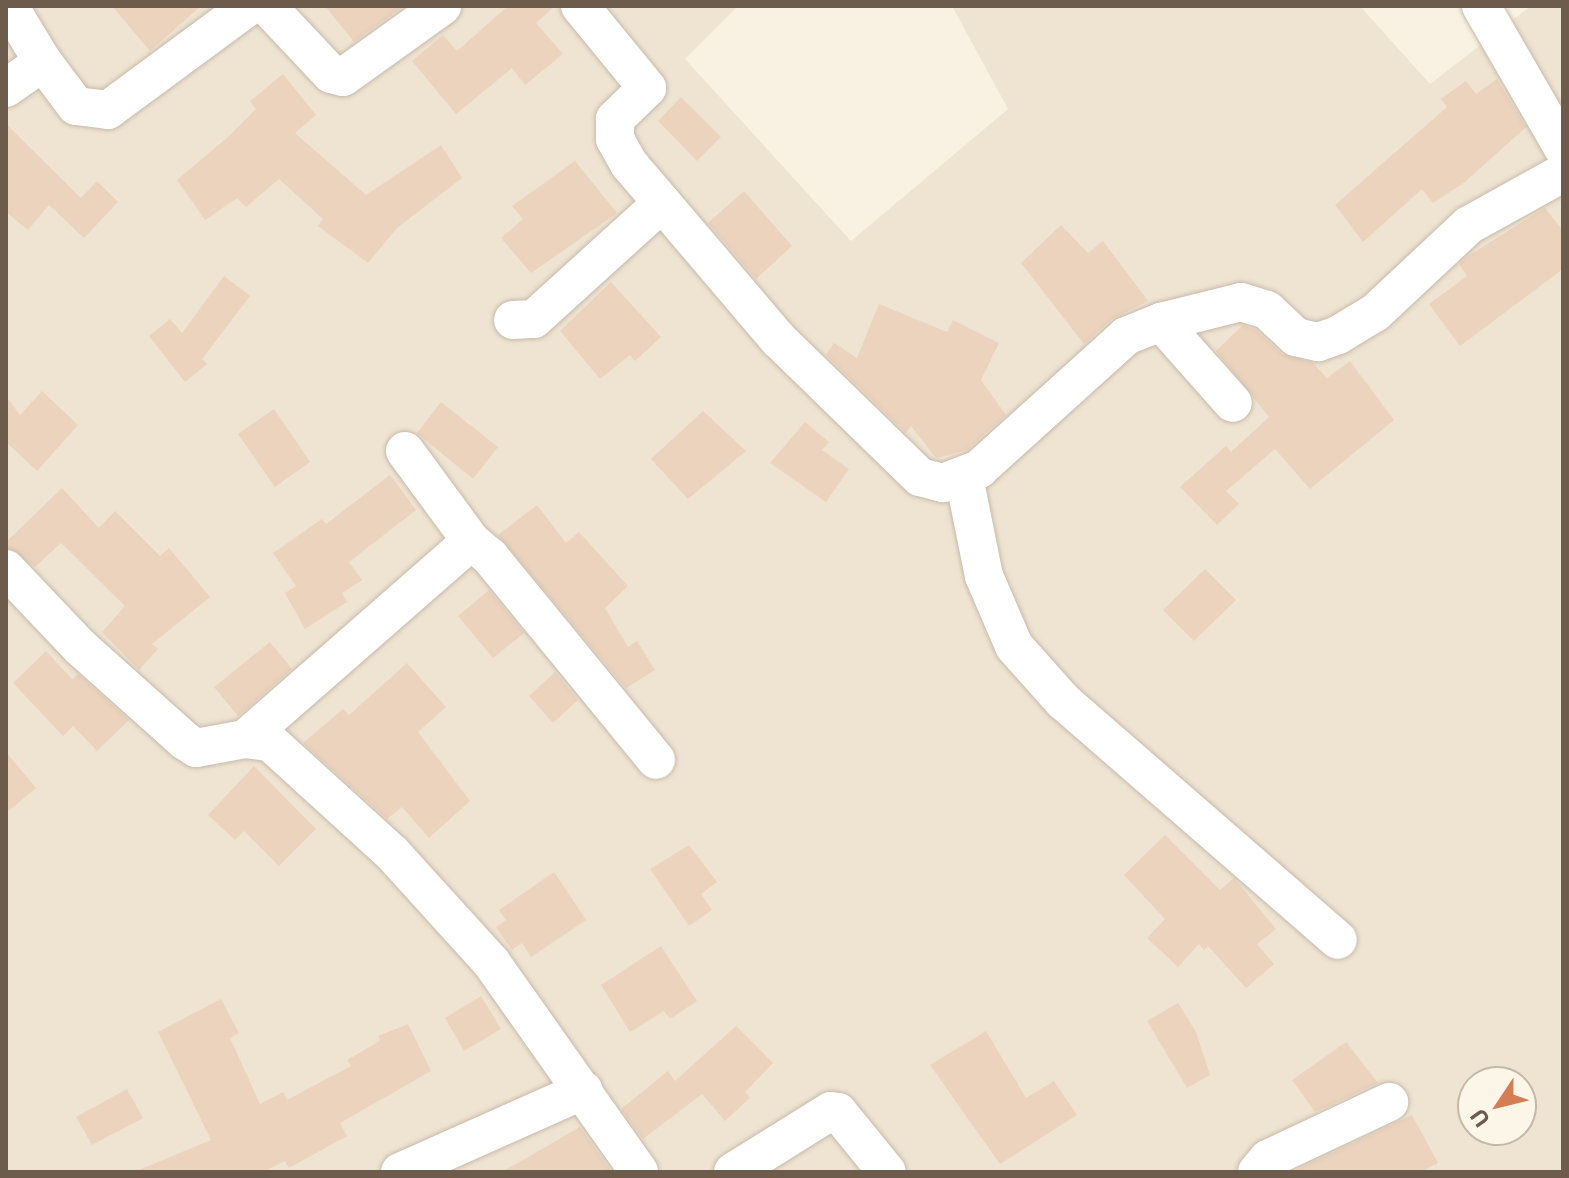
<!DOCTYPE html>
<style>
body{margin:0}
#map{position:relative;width:1569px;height:1178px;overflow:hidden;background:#f9f2e2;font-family:"Noto Sans",sans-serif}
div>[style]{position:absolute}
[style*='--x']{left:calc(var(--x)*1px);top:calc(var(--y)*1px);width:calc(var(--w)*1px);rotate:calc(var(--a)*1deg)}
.residential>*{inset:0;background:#efe4d2}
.building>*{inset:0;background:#ebd3bd}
.roads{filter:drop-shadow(0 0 2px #c8baab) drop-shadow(0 0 2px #c8baab)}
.street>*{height:38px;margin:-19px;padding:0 19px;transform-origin:19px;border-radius:19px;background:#fff}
span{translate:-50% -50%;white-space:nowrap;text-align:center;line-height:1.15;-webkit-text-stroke:6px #fcf6e8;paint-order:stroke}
.frame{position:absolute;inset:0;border:8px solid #6d5b4c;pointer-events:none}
.north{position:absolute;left:1457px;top:1066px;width:80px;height:80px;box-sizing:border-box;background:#fcf6e8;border:2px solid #c3b8aa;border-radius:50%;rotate:235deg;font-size:22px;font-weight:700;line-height:32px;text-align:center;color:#6d5b4c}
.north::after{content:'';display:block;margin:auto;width:28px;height:36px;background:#d57d55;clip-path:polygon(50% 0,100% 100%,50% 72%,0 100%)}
</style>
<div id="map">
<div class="residential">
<div style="clip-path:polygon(evenodd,6px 6px,738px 6px,685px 59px,851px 241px,1008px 109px,952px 6px,1360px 6px,1430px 84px,1531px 6px,1563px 6px,1563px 1172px,6px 1172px,6px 6px,1473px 1082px,1521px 1082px,1521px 1130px,1473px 1130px,1473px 1082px)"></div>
</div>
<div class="building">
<div style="clip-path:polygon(112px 6px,201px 6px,150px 51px)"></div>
<div style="clip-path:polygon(325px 6px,404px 6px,354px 42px)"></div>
<div style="clip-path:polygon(508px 6px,555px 6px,536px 23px,563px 54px,525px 85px,512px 68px,456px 114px,412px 61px,443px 35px,457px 51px)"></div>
<div style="clip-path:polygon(283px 74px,316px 115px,295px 133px,366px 195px,441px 145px,462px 178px,397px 228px,368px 263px,318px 226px,323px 219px,279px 179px,246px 207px,237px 198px,205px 220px,177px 180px,228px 137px,256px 109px,250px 101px)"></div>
<div style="clip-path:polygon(1497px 79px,1526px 127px,1465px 182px,1433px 203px,1422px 189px,1363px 242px,1335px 205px,1447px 107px,1441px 99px,1466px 81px,1476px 94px)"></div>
<div style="clip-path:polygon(681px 97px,721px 137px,697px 161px,658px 121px)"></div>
<div style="clip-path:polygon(6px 124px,81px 198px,97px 181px,118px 202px,84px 238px,49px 205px,28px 230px,6px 212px)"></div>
<div style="clip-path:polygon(575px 161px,617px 213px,531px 273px,501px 238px,523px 219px,512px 206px)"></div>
<div style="clip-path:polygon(744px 191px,792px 246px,756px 279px,708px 223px)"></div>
<div style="clip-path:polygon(1545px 208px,1563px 231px,1563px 269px,1460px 346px,1429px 304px,1467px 276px,1459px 264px,1468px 256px)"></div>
<div style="clip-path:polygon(1061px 225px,1088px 253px,1103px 241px,1148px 301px,1112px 319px,1084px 344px,1021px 263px)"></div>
<div style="clip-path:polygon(224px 276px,250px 296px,202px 359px,207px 364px,185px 382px,149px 336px,170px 319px,182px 333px)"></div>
<div style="clip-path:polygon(611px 282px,661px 337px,635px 361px,630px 355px,600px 379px,560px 331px)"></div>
<div style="clip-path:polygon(879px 304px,947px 332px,953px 320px,999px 343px,981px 380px,1006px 415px,967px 450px,936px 458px,911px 426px,906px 433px,826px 355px,834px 343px,857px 358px)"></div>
<div style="clip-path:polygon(1243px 325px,1256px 330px,1282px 354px,1313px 363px,1327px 378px,1350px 361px,1394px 420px,1310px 489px,1275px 449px,1226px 491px,1239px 504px,1217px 525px,1180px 487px,1226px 446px,1231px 452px,1269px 417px,1216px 351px)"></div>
<div style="clip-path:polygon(42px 391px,78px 425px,37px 471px,6px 442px,6px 396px,20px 415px)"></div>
<div style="clip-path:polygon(441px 402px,498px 447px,473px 479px,417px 433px)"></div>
<div style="clip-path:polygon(274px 409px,310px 462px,275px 487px,238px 434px)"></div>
<div style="clip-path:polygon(703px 411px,746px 451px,688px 499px,651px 459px)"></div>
<div style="clip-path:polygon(805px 422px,829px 442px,822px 450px,849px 469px,826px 502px,770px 463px)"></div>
<div style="clip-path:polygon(390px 475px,416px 510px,349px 562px,362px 580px,342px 593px,347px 602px,305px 629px,285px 593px,296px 586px,273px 553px,322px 519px,326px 524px)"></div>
<div style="clip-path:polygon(62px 488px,99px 528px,115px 511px,160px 556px,169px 548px,210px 597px,152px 644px,158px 649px,139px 670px,102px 632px,125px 606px,61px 543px,35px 567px,6px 548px,6px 542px)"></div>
<div style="clip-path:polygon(537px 505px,566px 543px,579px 532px,628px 586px,605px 608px,628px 647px,637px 641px,655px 670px,626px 688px,498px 535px)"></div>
<div style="clip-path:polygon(1205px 569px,1236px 600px,1194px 641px,1163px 610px)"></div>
<div style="clip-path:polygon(489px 590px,524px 633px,493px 658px,458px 616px)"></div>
<div style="clip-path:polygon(270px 642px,292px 669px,238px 716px,214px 687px)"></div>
<div style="clip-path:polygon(46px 651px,72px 679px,78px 674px,129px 720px,97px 751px,73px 726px,63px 736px,13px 683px)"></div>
<div style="clip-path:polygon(407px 663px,446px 707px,418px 732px,470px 801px,429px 838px,402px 807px,387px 819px,303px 743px,343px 709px,349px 715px)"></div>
<div style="clip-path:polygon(555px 672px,578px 700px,553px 723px,529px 696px)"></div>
<div style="clip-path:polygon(6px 752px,36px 788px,6px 813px)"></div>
<div style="clip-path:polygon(254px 766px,316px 829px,279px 866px,244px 831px,235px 840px,208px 815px)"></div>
<div style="clip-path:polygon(1165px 835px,1220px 890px,1234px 878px,1276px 929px,1257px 944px,1274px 964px,1246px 988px,1208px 946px,1204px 950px,1199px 944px,1178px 967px,1147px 938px,1165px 919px,1124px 875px)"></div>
<div style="clip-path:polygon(689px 845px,717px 882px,701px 894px,712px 910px,689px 926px,650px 869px)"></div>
<div style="clip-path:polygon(554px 872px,586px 920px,531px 957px,522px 943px,512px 950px,496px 927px,506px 920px,499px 910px)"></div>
<div style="clip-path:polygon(661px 946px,697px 1001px,670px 1019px,664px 1011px,630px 1032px,601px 985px)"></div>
<div style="clip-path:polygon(481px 996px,501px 1029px,464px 1051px,445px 1018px)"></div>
<div style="clip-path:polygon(221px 999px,239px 1033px,230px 1038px,260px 1104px,283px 1092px,287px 1100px,351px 1066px,347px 1060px,380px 1041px,378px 1036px,408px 1024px,431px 1071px,340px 1123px,347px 1136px,289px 1168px,285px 1161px,263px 1172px,134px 1172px,211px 1140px,158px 1032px)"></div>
<div style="clip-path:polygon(1178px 1003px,1196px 1032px,1210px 1075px,1187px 1088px,1147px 1021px)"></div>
<div style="clip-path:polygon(736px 1026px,773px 1063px,745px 1092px,750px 1098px,725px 1121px,702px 1094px,643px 1139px,621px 1109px,668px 1071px,675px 1081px)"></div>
<div style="clip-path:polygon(986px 1031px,1026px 1098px,1054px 1081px,1077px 1115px,1000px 1164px,930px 1065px)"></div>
<div style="clip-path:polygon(1346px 1042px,1378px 1083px,1315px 1112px,1292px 1080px)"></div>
<div style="clip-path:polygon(127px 1089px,143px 1118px,92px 1145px,76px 1117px)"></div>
<div style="clip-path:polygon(1412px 1115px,1438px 1163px,1421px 1172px,1292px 1172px)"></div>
<div style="clip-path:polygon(580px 1127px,612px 1172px,502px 1172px)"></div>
</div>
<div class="roads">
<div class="street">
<div style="--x:267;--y:6;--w:93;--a:46.7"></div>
<div style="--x:331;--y:74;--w:12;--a:14"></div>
<div style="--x:343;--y:77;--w:122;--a:-35.6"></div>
<div style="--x:580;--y:6;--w:106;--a:50.7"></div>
<div style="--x:647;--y:88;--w:45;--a:135.9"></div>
<div style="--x:615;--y:119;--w:20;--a:90"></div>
<div style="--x:615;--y:139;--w:29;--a:61"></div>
<div style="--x:629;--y:164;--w:231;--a:49.6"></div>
<div style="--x:779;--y:340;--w:197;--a:44.2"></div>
<div style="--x:920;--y:477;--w:24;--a:15"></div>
<div style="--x:943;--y:483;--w:39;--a:-21"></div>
<div style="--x:979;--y:469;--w:198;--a:-42.1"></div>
<div style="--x:1126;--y:336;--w:38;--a:-22"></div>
<div style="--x:1161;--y:322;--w:82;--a:-14"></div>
<div style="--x:1241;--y:302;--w:27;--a:17"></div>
<div style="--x:1267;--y:310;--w:40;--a:43"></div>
<div style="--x:1296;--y:337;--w:23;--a:13"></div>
<div style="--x:1318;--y:342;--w:21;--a:-19"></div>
<div style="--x:1338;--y:335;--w:44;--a:-31.2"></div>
<div style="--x:1376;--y:312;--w:127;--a:-43.1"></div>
<div style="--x:1469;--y:225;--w:107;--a:-29"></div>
<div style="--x:1481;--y:6;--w:164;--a:60"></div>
<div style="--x:43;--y:62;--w:55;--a:53.1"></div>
<div style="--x:76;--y:106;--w:32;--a:7"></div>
<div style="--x:108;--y:110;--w:175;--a:-36.4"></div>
<div style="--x:6;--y:88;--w:45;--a:-35.1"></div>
<div style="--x:43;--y:62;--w:66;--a:-121.3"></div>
<div style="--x:513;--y:320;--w:21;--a:-3"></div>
<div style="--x:534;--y:319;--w:173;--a:-42.2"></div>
<div style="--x:1161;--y:322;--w:108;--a:48.4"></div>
<div style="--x:405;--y:451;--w:112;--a:53.7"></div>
<div style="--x:471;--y:541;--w:25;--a:40"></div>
<div style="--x:490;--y:557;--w:262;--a:50.7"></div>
<div style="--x:964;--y:477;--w:101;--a:78.6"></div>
<div style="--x:984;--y:576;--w:76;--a:66.8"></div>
<div style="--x:1014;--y:646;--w:74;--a:48.3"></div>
<div style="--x:1063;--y:701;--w:364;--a:41"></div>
<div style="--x:6;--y:569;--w:108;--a:46.5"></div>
<div style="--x:80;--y:647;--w:141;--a:41.8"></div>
<div style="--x:185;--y:741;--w:13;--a:32"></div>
<div style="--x:196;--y:748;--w:50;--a:-10.4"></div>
<div style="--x:245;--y:739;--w:25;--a:7"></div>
<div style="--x:270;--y:742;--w:166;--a:42.3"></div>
<div style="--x:393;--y:854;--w:146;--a:47.8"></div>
<div style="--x:491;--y:962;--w:257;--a:54.8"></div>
<div style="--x:245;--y:739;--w:300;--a:-41.2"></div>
<div style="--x:400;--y:1172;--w:201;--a:-24"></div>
<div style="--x:733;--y:1172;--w:115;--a:-31.9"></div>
<div style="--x:831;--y:1111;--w:7;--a:8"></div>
<div style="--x:838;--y:1112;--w:77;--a:50.8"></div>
<div style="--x:1257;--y:1172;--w:17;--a:-50"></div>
<div style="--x:1268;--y:1159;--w:134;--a:-25.2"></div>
</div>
</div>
<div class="frame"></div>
<div class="north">U</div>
</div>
